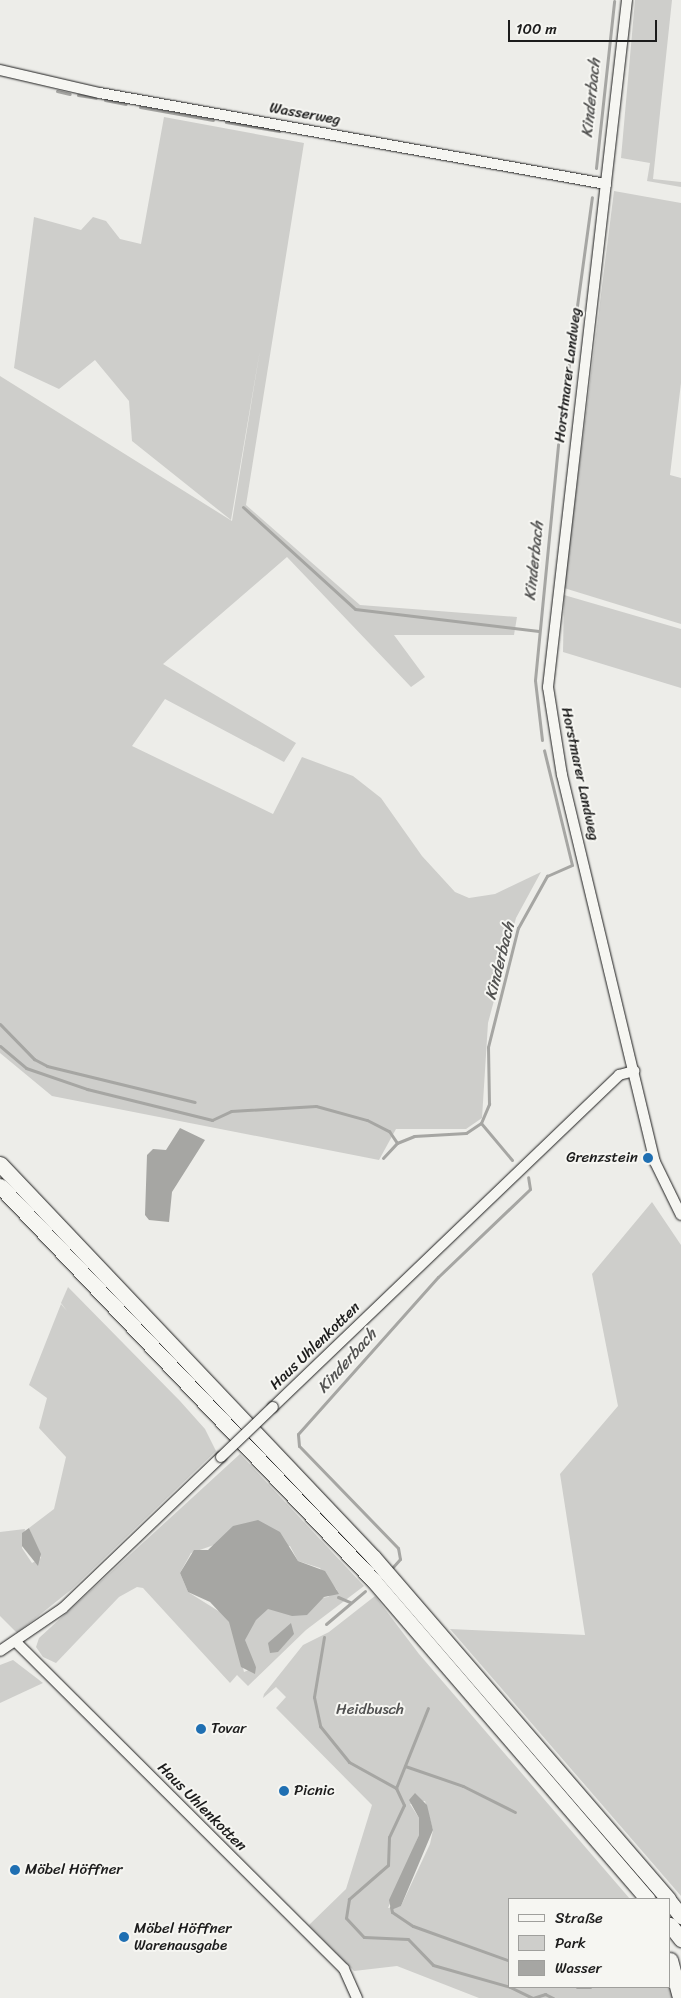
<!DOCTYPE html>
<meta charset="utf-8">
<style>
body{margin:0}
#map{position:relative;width:681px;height:1998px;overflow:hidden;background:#edede9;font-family:Sriracha,sans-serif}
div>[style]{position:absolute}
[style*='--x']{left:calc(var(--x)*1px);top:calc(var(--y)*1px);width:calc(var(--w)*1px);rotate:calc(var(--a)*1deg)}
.green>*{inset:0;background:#cececb}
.water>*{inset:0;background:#a6a6a3}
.stream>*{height:3px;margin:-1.5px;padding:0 1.5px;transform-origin:1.5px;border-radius:1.5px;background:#a6a6a3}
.roads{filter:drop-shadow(0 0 1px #1c1c1c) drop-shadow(0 0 1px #1c1c1c)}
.minor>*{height:10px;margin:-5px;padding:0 5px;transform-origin:5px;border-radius:5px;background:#f6f6f2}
.highway>*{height:15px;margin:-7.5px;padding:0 7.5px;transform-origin:7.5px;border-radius:7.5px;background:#f6f6f2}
.bridges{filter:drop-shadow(0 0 1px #1c1c1c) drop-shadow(0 0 1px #1c1c1c)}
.minor-bridge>*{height:10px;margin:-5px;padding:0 5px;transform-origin:5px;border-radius:5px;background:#f6f6f2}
.dots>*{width:14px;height:14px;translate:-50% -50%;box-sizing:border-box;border:2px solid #f6f6f2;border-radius:50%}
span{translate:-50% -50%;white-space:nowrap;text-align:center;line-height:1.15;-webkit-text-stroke:4px #f6f6f2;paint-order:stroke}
.street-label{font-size:15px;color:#1c1c1c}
.poi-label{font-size:15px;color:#1c1c1c}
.right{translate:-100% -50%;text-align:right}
.left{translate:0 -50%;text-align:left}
.park-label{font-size:15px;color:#515151}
.water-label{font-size:16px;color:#535352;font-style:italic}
.legend{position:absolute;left:508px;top:1898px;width:162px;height:90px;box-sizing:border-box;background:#f6f6f2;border:1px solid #9f9f9c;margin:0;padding:6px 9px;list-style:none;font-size:15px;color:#1c1c1c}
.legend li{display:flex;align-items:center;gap:10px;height:25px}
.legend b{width:25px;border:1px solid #9f9f9c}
.scale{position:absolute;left:508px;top:20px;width:149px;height:22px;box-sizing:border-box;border:2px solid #1c1c1c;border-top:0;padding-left:6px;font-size:15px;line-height:18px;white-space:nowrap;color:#1c1c1c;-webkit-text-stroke:4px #f6f6f2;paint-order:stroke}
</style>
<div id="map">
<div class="green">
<div style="clip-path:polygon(635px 0,672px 0,653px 179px,681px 182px,681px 187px,647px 181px,650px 163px,621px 158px)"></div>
<div style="clip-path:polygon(164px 117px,304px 143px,246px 505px,360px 605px,517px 617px,514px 635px,394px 635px,425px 677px,411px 687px,287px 557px,163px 664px,296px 743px,284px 762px,165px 699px,132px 746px,273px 814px,302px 757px,353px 776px,381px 798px,422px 856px,455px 892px,469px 898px,495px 894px,541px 872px,516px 918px,488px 1023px,482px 1118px,466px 1129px,396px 1129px,379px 1160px,52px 1096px,0 1053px,0 376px,232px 521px,260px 350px,231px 520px,132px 441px,129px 401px,95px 360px,59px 389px,14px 368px,34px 217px,81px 230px,93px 217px,106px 221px,120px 239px,141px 244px)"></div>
<div style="clip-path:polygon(614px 191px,681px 203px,681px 383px,670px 475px,681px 478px,681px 624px,564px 588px)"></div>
<div style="clip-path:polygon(564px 595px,681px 629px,681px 688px,563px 652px)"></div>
<div style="clip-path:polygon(652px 1202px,681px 1245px,681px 1896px,450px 1629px,585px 1635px,560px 1474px,618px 1406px,592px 1274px)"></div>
<div style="clip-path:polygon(68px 1287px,180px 1401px,205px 1429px,216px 1451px,72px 1589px,17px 1633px,0 1616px,0 1532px,25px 1529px,22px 1548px,32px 1563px,41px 1558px,29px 1528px,54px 1509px,66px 1457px,39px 1428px,47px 1398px,29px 1385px,61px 1304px,67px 1311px,61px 1303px)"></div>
<div style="clip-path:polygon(evenodd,240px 1454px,364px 1586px,306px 1630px,248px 1686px,237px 1675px,230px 1683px,143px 1588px,137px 1587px,119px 1597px,56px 1663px,43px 1657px,36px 1647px,39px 1638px,240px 1454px,214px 1545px,290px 1546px,298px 1561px,320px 1568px,337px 1590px,328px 1597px,220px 1612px,188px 1592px,180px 1573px,191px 1553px,214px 1545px,240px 1454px,239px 1651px,248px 1654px,256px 1667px,244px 1672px,239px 1651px)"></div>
<div style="clip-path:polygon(evenodd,375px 1596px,419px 1654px,630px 1899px,510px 1899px,510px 1987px,670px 1987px,673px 1998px,479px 1998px,397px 1966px,354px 1971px,309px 1925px,346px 1889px,372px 1805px,276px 1708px,286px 1697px,276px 1687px,263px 1698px,264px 1694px,303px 1645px,329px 1632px,375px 1596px,425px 1801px,433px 1830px,430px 1844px,401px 1906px,388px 1908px,419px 1835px,419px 1818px,410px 1804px,425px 1801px)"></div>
<div style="clip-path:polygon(13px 1660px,43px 1683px,0 1703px,0 1665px)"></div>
</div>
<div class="water">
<div style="clip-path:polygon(180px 1128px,205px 1140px,172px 1192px,169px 1222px,149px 1220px,145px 1215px,147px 1155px,153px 1149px,166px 1150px)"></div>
<div style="clip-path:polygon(258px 1520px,280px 1532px,298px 1561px,325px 1571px,339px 1594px,324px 1597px,307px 1615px,292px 1616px,268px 1609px,256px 1620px,245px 1640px,256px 1667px,255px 1674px,241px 1667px,229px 1622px,210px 1602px,188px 1592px,180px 1573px,194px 1550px,208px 1550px,233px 1526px)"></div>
<div style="clip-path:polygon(29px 1528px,41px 1554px,38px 1566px,22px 1546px,22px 1533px)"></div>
<div style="clip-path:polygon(291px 1623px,294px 1634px,278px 1652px,270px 1653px,268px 1643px)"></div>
<div style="clip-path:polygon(415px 1793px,427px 1805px,433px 1830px,401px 1906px,391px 1910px,389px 1900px,419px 1835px,419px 1818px,409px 1800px)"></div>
</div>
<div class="stream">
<div style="--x:57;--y:91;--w:13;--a:13"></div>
<div style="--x:78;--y:95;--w:18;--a:9"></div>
<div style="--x:105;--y:100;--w:21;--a:11"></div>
<div style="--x:140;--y:107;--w:74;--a:10.1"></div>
<div style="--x:226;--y:122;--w:54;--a:9.6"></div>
<div style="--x:596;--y:168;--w:168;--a:-83.8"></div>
<div style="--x:560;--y:430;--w:235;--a:-82.2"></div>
<div style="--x:243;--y:507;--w:151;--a:42.3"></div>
<div style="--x:355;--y:609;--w:185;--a:6.8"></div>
<div style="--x:542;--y:740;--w:60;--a:-96.7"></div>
<div style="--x:535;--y:680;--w:237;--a:-84.4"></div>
<div style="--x:0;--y:1024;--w:49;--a:45.8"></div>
<div style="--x:34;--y:1059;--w:15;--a:28"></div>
<div style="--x:47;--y:1066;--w:152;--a:13.7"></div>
<div style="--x:0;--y:1046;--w:34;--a:40"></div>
<div style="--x:26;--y:1068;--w:65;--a:19"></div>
<div style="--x:87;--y:1089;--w:129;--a:13.9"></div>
<div style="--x:212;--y:1120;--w:21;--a:-25"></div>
<div style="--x:231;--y:1111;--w:85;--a:-3.4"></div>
<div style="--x:316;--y:1106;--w:53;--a:15.4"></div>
<div style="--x:367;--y:1120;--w:25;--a:27"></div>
<div style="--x:389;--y:1131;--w:14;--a:56"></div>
<div style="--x:383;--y:1158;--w:21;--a:-47"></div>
<div style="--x:397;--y:1143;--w:18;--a:-22"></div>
<div style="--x:414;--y:1136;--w:52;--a:-3.3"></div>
<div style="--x:466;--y:1133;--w:18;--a:-34"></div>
<div style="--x:512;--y:1160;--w:48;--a:-130"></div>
<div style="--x:481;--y:1123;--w:21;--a:-67"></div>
<div style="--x:489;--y:1104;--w:57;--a:-91"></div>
<div style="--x:488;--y:1047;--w:123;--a:-75.9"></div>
<div style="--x:518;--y:928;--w:60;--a:-60.9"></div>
<div style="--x:547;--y:876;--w:27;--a:-24"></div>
<div style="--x:572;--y:865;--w:118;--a:-103.7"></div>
<div style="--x:392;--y:1568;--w:12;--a:-48"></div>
<div style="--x:400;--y:1559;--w:11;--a:-100"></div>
<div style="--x:398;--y:1548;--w:142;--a:-134.1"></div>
<div style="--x:299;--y:1446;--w:12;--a:-95"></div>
<div style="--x:298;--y:1434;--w:210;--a:-48.3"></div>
<div style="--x:438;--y:1277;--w:127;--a:-43.7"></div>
<div style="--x:530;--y:1189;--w:12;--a:-99"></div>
<div style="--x:338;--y:1597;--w:13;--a:23"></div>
<div style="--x:326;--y:1624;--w:51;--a:-40.2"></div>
<div style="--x:324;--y:1637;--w:61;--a:99.5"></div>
<div style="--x:314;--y:1697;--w:30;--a:78"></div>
<div style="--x:320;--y:1726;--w:46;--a:51.1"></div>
<div style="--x:349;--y:1762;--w:54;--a:29"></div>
<div style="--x:396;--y:1788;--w:19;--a:65"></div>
<div style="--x:404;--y:1805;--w:35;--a:115"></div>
<div style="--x:389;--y:1837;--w:28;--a:92"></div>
<div style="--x:388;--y:1865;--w:52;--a:138.9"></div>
<div style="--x:349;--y:1899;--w:19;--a:99"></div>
<div style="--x:346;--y:1918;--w:26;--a:47"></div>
<div style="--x:364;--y:1937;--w:44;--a:2.6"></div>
<div style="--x:408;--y:1939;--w:36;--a:46"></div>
<div style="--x:433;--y:1965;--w:80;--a:15.9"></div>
<div style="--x:405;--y:1766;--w:61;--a:19"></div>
<div style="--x:463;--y:1786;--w:58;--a:26.6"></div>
<div style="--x:396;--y:1788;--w:86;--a:-68.2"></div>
<div style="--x:391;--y:1907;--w:5;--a:79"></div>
<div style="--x:392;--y:1912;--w:25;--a:34"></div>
<div style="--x:413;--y:1926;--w:103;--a:19.8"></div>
<div style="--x:510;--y:1987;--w:25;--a:26"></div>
<div style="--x:533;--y:1998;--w:13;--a:-18"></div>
<div style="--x:545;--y:1994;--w:9;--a:27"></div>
<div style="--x:577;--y:1987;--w:13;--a:0"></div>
</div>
<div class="roads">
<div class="minor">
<div style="--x:627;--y:0;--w:692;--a:96.56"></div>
<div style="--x:548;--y:687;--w:89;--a:81"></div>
<div style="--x:562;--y:775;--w:398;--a:76.5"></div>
<div style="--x:655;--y:1162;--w:59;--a:63.9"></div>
<div style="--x:0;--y:70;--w:103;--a:13"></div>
<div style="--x:100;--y:93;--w:514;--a:10.2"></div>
<div style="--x:273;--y:1407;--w:480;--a:-43.8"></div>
<div style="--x:619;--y:1075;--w:16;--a:-15"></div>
<div style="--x:16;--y:1642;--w:463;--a:44.9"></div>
<div style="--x:344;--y:1969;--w:32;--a:66"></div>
<div style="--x:0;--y:1651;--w:76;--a:-34.3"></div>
<div style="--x:63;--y:1608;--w:219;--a:-43.7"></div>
</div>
<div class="highway">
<div style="--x:0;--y:1164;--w:542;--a:46.5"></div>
<div style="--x:373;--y:1557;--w:452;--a:49.2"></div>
<div style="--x:0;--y:1186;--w:544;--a:46.56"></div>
<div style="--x:374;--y:1581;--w:420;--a:49.3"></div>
<div style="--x:670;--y:1902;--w:18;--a:52"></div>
<div style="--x:670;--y:1925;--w:18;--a:52"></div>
<div style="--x:670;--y:1960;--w:39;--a:75"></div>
</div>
</div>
<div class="bridges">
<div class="minor-bridge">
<div style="--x:221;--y:1457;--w:72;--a:-43.9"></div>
</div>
</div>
<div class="dots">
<div style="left:648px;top:1158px;background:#1f6fb2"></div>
<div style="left:201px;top:1729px;background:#1f6fb2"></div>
<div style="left:284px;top:1791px;background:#1f6fb2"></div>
<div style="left:15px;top:1870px;background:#1f6fb2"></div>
<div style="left:124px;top:1937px;background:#1f6fb2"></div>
</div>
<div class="street-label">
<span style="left:305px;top:114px;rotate:10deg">Wasserweg</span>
<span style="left:568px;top:375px;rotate:-83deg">Horstmarer Landweg</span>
<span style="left:580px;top:774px;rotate:78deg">Horstmarer Landweg</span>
<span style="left:315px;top:1346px;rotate:-44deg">Haus Uhlenkotten</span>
<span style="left:202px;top:1807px;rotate:45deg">Haus Uhlenkotten</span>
</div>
<div class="poi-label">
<span class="right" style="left:638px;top:1158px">Grenzstein</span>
<span class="left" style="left:211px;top:1729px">Tovar</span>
<span class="left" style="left:294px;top:1791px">Picnic</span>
<span class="left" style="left:25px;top:1870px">Möbel Höffner</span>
<span class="left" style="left:134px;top:1937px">Möbel Höffner<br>Warenausgabe</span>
</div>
<div class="park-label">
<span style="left:370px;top:1710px">Heidbusch</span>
</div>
<div class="water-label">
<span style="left:591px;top:98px;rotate:-84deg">Kinderbach</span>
<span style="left:534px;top:561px;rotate:-84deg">Kinderbach</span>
<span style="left:500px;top:961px;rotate:-76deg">Kinderbach</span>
<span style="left:347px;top:1361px;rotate:-48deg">Kinderbach</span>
</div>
<ul class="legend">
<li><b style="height:6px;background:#f6f6f2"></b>Straße</li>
<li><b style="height:14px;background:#cececb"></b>Park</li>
<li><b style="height:14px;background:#a6a6a3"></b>Wasser</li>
</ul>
<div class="scale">100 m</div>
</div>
